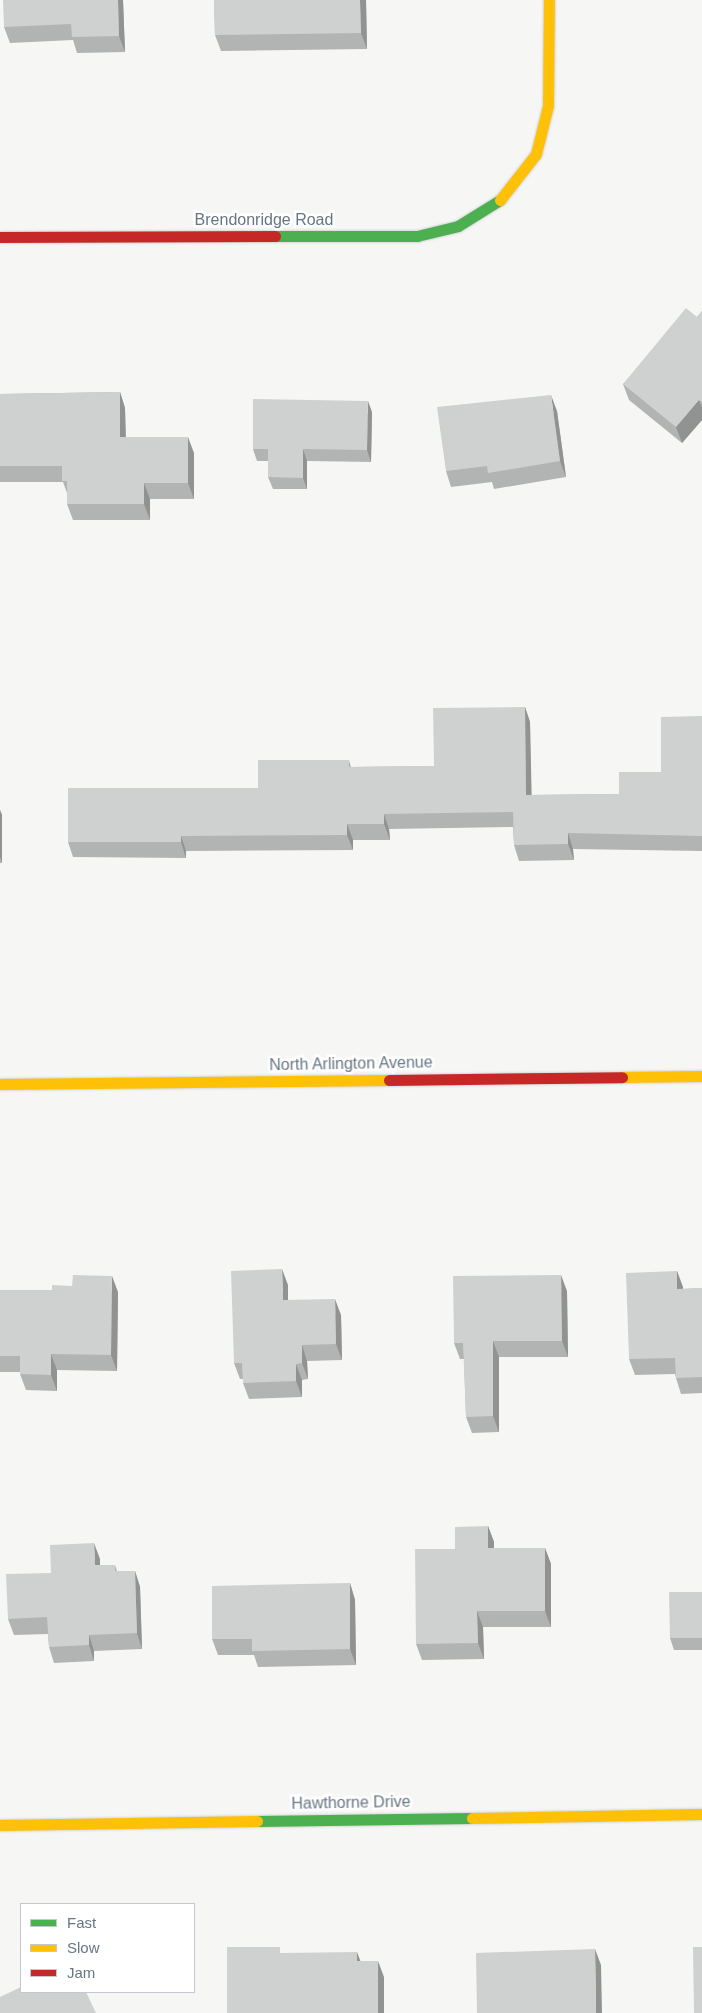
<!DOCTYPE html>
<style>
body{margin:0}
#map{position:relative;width:702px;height:2013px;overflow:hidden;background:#f6f6f5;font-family:Arial,sans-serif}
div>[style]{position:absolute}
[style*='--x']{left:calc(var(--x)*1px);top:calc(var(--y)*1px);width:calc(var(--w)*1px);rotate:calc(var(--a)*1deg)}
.roads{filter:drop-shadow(0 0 1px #d2d4d4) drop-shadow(0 0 1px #d2d4d4)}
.fast>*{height:11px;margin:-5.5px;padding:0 5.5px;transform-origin:5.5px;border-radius:5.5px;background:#4caf50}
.slow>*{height:11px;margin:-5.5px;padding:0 5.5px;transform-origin:5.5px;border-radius:5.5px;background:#ffc107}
.jam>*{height:11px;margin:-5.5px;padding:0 5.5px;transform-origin:5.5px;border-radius:5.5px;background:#c62828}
.wall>*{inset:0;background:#b2b4b4}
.shaded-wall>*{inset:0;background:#919292}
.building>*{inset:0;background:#cfd1d1}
span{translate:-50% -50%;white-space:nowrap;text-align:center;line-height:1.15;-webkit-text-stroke:5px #fff;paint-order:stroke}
.street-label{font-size:16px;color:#667684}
.legend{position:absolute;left:20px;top:1903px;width:175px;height:90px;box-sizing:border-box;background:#fff;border:1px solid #c2c8ce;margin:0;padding:6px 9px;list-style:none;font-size:15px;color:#667684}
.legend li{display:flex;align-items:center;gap:10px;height:25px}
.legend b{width:25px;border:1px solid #c2c8ce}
</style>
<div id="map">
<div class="roads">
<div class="fast">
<div style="--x:275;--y:236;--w:142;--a:0"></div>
<div style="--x:417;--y:236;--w:42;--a:-13.7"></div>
<div style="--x:458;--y:226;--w:49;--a:-31.8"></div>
<div style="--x:257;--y:1821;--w:215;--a:-0.8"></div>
</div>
<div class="slow">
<div style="--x:500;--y:200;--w:58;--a:-52"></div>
<div style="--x:536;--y:154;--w:49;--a:-76"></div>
<div style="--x:548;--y:106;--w:106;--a:-89.5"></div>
<div style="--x:622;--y:1077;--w:80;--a:-0.7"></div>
<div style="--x:0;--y:1084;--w:389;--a:-0.6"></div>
<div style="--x:472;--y:1818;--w:230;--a:-1"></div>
<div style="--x:0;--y:1825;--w:257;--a:-0.9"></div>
</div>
<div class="jam">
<div style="--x:0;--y:237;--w:275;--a:-0.2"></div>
<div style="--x:389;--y:1080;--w:233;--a:-0.7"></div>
</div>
</div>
<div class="wall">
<div style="clip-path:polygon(123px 0,125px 52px,77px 53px,73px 40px,10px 43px,4px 27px)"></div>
<div style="clip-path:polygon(214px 0,366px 0,367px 49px,221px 51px,215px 35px)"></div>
<div style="clip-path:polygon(702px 311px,702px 420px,682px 443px,629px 400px,623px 384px,697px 317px)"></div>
<div style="clip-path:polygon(120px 392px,125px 408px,126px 437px,194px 453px,194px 499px,150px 499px,150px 520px,73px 520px,67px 504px,67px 493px,63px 482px,0 482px,0 394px)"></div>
<div style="clip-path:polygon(557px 411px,566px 477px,494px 489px,492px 482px,451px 487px,446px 471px)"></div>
<div style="clip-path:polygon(372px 412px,371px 462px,307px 461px,307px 489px,273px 489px,268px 477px,268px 461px,257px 461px,253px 449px)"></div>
<div style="clip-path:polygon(525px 707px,530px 722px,531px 795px,619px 794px,661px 772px,702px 716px,702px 851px,573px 849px,574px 860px,519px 861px,514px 845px,513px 827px,389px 829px,390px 840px,353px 840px,353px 850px,186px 851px,186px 858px,73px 857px,68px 842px,258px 788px,349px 760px,351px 767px,434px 766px)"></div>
<div style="clip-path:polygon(0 810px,2px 815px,2px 863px,0 863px)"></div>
<div style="clip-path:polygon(677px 1271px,683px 1289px,702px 1288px,702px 1393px,681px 1394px,676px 1378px,675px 1374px,635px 1375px,629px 1359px)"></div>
<div style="clip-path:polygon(288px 1285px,288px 1300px,341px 1315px,342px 1360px,307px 1361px,308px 1379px,302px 1380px,302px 1397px,249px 1399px,243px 1383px,243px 1379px,240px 1379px,234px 1363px)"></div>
<div style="clip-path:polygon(0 1290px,118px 1292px,117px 1371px,57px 1370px,57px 1391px,26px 1390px,20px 1374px,20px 1372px,0 1372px)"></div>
<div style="clip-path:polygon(567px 1291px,568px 1357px,499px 1357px,499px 1432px,472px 1433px,466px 1417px,464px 1359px,460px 1359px,454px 1343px)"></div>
<div style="clip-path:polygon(488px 1526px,494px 1542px,494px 1548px,545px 1548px,551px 1564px,551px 1627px,483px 1627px,484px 1659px,422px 1660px,416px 1644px,455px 1549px)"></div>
<div style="clip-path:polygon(100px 1559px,100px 1565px,115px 1565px,117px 1571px,135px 1571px,140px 1587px,142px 1649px,94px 1651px,94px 1661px,54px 1663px,49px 1647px,48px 1634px,14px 1635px,8px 1619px,51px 1573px)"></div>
<div style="clip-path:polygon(350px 1583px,355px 1600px,356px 1665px,258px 1667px,254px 1655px,218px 1655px,212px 1639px)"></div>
<div style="clip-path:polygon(702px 1592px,702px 1650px,674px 1650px,670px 1638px)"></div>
</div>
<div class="shaded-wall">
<div style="clip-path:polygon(118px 0,123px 0,125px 52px,119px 36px)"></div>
<div style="clip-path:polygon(360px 0,366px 0,367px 49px,361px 33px)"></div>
<div style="clip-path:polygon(120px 392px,125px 408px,126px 453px,120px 437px)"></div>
<div style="clip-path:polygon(551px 395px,557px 411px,566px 477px,560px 461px)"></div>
<div style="clip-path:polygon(699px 400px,702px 407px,702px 420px,682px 443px,676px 427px)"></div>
<div style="clip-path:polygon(368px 401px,372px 412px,371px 462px,367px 450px)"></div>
<div style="clip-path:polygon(188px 437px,194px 453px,194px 499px,188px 483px)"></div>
<div style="clip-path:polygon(303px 449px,307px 461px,307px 489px,303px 478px)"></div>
<div style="clip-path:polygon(144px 483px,150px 499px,150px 520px,144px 504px)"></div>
<div style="clip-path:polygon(525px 707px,530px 722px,532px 811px,526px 795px)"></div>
<div style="clip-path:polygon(0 810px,2px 815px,2px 863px,0 857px)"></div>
<div style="clip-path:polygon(384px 814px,389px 829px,390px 840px,384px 824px)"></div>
<div style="clip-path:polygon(347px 824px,353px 840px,353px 850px,347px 835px)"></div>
<div style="clip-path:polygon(568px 833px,573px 849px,574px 860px,568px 844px)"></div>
<div style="clip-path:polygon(181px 836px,186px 851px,186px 858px,181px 842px)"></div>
<div style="clip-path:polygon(282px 1269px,288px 1285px,288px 1316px,283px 1300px)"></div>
<div style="clip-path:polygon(677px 1271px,683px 1287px,683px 1305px,677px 1289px)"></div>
<div style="clip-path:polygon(561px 1275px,567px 1291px,568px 1357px,562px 1341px)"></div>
<div style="clip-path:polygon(112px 1276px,118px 1292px,117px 1371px,111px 1355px)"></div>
<div style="clip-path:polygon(335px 1299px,341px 1315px,342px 1360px,336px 1344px)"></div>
<div style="clip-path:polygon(493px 1341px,499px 1357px,499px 1432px,493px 1416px)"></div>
<div style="clip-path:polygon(302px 1345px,307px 1361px,308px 1379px,302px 1363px)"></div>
<div style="clip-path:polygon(51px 1354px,57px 1370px,57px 1391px,51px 1375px)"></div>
<div style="clip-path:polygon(296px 1364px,302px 1380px,302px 1397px,296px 1381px)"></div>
<div style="clip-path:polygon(488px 1526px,494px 1542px,494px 1564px,488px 1548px)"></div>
<div style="clip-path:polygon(94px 1543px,100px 1559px,100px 1581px,95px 1565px)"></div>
<div style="clip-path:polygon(545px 1548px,551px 1564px,551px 1627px,545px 1611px)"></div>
<div style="clip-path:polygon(135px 1571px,140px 1587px,142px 1649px,137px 1633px)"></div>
<div style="clip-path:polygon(350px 1583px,355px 1600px,356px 1665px,350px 1649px)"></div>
<div style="clip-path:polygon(477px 1611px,483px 1627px,484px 1659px,478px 1643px)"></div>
<div style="clip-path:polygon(89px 1635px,94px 1651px,94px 1661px,89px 1645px)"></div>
<div style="clip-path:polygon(595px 1949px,601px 1965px,602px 2013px,596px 2013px)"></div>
<div style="clip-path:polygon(357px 1952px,363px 1968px,357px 1961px)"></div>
<div style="clip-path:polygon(378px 1961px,384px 1977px,384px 2013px,378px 2013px)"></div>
</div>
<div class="building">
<div style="clip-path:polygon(3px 0,118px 0,119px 36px,72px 37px,71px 24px,4px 27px)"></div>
<div style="clip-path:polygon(214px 0,360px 0,361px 33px,215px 35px)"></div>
<div style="clip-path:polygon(686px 308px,697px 317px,702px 311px,702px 402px,699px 400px,676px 427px,623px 384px)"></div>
<div style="clip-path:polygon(120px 392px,120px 437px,188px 437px,188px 483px,144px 483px,144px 504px,67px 504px,67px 481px,62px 481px,62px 466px,0 466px,0 394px)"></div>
<div style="clip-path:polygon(551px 395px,560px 461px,488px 473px,487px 466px,446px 471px,437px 407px)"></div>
<div style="clip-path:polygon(253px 399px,368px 401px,367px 450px,303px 449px,303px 478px,268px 477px,268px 449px,253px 449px)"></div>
<div style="clip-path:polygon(525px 707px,526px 795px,619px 794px,619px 772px,661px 772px,661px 717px,702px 716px,702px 836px,568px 833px,568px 844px,514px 845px,513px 812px,384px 814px,384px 824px,347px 824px,347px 835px,181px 836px,181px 842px,68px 842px,68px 788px,258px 788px,258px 760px,349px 760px,349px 767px,434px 766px,433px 708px)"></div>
<div style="clip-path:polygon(282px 1269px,283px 1300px,335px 1299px,336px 1344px,302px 1345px,302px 1363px,296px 1364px,296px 1381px,243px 1383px,242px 1363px,234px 1363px,231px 1271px)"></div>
<div style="clip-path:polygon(677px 1271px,677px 1289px,702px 1288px,702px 1377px,676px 1378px,675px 1358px,629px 1359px,626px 1273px)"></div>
<div style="clip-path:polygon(73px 1275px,112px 1276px,111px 1355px,51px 1354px,51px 1375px,20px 1374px,20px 1356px,0 1356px,0 1290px,52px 1290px,52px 1285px,72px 1286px)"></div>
<div style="clip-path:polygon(561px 1275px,562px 1341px,493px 1341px,493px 1416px,466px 1417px,463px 1343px,454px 1343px,453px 1276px)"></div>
<div style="clip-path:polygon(488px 1526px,488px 1548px,545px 1548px,545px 1611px,477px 1611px,478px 1643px,416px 1644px,415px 1549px,455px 1549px,455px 1527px)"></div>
<div style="clip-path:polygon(94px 1543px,95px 1565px,115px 1565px,115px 1571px,135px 1571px,137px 1633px,89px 1635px,89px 1645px,49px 1647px,47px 1617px,8px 1619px,6px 1574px,51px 1573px,50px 1545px)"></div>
<div style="clip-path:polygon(350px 1583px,350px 1649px,252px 1651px,252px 1639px,212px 1639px,212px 1586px)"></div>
<div style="clip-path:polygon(669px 1592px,702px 1592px,702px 1638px,670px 1638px)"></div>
<div style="clip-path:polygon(227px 1947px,280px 1947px,280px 1953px,357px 1952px,357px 1961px,378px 1961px,378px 2013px,227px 2013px)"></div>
<div style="clip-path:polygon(693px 1947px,702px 1947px,702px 2013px,694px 2013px)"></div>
<div style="clip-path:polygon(595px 1949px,596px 2013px,477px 2013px,476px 1953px)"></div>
<div style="clip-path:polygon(21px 1987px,21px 1992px,86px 1992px,96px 2013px,0 2013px,0 1997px)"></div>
</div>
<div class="street-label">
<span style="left:264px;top:220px">Brendonridge Road</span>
<span style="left:351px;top:1064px;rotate:-1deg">North Arlington Avenue</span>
<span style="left:351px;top:1803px;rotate:-1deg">Hawthorne Drive</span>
</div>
<ul class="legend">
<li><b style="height:6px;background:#4caf50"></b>Fast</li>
<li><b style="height:6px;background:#ffc107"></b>Slow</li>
<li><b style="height:6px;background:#c62828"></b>Jam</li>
</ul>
</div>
